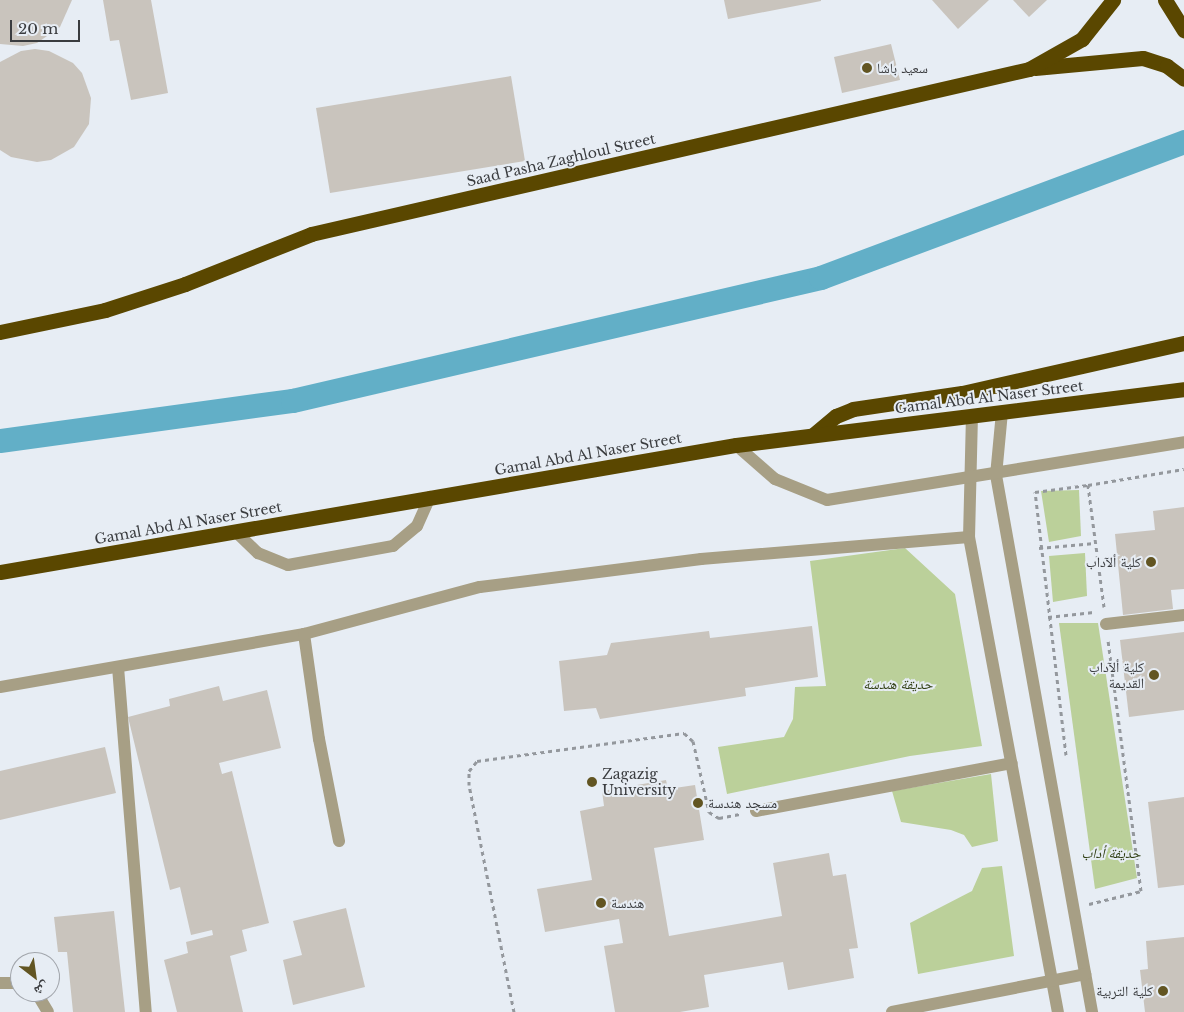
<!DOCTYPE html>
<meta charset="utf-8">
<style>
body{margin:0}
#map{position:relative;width:1184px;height:1012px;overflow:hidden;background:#e7edf4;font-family:"Libre Baskerville","Noto Naskh Arabic",serif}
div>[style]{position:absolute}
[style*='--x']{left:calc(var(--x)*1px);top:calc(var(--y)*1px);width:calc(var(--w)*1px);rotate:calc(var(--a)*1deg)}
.green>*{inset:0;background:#bbd09a}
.canal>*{height:24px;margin:-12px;padding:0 12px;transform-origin:12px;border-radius:12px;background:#62afc7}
.building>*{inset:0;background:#c9c4bd}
.path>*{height:3px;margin-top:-1.5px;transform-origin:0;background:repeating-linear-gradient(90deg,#94989d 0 4px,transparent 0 8px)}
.lane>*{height:12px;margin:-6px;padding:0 6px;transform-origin:6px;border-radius:6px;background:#a79f85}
.highway>*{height:15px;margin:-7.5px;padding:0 7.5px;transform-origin:7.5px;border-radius:7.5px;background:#5a4700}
.dots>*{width:14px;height:14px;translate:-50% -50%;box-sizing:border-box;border:2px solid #e7edf4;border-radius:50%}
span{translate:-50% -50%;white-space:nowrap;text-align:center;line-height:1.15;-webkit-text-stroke:4px #e7edf4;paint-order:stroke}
.poi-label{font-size:14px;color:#3a3c3f}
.left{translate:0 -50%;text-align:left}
.right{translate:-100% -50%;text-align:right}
.street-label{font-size:14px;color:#3a3c3f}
.park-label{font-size:14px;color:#313f14;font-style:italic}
.north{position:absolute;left:10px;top:952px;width:50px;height:50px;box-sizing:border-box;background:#e7edf4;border:1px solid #a2a6ac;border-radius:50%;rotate:150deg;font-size:14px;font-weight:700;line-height:20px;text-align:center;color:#3a3c3f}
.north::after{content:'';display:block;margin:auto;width:18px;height:22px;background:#625522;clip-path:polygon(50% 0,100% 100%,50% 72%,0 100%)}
.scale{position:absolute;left:10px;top:20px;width:70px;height:22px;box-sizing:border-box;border:2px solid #3a3c3f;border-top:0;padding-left:6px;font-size:15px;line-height:18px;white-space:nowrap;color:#3a3c3f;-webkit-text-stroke:4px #e7edf4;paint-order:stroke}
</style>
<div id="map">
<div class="green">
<div style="clip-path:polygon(1079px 490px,1081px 536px,1049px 542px,1041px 491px)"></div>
<div style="clip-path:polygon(905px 548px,955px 594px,982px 746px,910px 756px,727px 794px,718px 747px,784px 737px,793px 719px,795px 687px,826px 686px,810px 561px)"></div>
<div style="clip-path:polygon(1085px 553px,1087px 596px,1053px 602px,1049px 556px)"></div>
<div style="clip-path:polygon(1059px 623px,1098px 623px,1137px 878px,1095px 889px)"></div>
<div style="clip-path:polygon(991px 774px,998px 841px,972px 847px,964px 835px,951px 830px,901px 822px,892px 791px)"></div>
<div style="clip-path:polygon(1002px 866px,1014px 956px,918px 974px,910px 923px,972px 891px,982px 868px)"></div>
</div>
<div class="canal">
<div style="--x:0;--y:441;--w:296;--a:-7.8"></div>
<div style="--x:293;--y:401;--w:542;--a:-13.11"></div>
<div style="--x:821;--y:278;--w:388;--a:-20.5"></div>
</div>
<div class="building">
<div style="clip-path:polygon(0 0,72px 0,60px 27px,37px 43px,23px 46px,0 44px)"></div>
<div style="clip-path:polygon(103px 0,151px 0,168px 93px,131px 100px,119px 40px,110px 41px)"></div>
<div style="clip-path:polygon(724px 0,821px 0,821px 1px,728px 19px)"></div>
<div style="clip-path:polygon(932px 0,989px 0,958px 29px)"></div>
<div style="clip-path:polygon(1013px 0,1047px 0,1029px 17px)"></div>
<div style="clip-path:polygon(891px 44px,900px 80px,842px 93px,834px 57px)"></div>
<div style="clip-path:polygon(35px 49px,49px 51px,73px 63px,82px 73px,91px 98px,89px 124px,74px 147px,51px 160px,37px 162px,11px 157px,0 150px,0 62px,21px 51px)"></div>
<div style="clip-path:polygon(511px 76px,525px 161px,330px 193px,316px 108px)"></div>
<div style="clip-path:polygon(1184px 507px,1184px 589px,1171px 590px,1173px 609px,1123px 615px,1115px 534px,1155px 530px,1153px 511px)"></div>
<div style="clip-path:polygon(812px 626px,818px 677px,745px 688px,746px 696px,600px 719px,596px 708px,564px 711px,559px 661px,607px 655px,611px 643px,709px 631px,710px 638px)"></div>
<div style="clip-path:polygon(1184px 632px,1184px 710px,1129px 717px,1120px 640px)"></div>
<div style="clip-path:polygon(219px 686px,223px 701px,267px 690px,281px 748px,219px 763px,222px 774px,232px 771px,269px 923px,242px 930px,247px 951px,230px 956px,243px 1012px,177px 1012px,164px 960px,188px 953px,186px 942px,213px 935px,212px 930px,191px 935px,180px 887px,170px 890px,128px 717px,170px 706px,169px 699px)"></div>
<div style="clip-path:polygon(105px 747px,116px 793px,0 820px,0 771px)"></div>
<div style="clip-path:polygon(666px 780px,668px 789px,695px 785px,704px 840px,654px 848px,669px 936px,782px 916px,773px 863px,829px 853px,833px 876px,846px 874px,858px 948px,849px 949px,854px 978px,788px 990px,783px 962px,704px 975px,709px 1007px,680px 1012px,615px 1012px,604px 946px,623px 943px,619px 919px,545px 932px,537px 889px,592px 880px,580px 811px,604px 806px,602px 791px)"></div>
<div style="clip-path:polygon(1184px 797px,1184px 885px,1158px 888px,1148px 802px)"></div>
<div style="clip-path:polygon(346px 908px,365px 987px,293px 1005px,283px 960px,302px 955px,293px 921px)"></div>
<div style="clip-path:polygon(114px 911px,125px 1012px,73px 1012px,67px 952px,58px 952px,54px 917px)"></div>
<div style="clip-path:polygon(1184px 937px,1184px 1012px,1145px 1012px,1140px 970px,1148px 969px,1146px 941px)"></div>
</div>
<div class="path">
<div style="--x:1039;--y:548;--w:56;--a:-5.1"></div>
<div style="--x:1104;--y:607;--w:123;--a:-97.5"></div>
<div style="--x:1088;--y:485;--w:97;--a:-9.5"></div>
<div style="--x:1048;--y:617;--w:46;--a:-6.2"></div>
<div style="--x:1066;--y:755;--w:265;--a:-96.7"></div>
<div style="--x:1035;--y:492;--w:53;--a:-7.5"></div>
<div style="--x:1089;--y:904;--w:54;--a:-14"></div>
<div style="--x:1141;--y:891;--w:252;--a:-97.5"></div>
<div style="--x:514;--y:1012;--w:231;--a:-101.2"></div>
<div style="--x:469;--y:785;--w:14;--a:-90"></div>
<div style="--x:469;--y:771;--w:13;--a:-51"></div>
<div style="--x:477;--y:761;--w:209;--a:-7.7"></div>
<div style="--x:684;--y:733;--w:12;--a:42"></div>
<div style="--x:693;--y:741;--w:73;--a:77.3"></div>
<div style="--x:709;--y:812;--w:12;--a:31"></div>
<div style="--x:719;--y:818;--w:21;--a:-11"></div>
</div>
<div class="lane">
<div style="--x:1002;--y:412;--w:63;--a:95.4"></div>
<div style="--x:996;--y:475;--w:546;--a:79.86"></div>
<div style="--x:972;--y:415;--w:122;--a:91.4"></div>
<div style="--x:969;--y:537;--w:483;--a:79.4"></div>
<div style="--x:736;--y:445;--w:52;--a:41.1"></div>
<div style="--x:775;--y:479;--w:56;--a:22"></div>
<div style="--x:827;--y:500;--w:362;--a:-9.2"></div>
<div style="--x:235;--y:531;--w:32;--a:44"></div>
<div style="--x:258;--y:553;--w:32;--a:22"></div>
<div style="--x:288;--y:565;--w:107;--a:-10.3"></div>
<div style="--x:393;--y:546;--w:31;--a:-40"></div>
<div style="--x:417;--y:526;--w:32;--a:-66"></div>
<div style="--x:1106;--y:624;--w:79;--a:-6.6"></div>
<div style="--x:304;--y:634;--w:106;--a:81.9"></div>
<div style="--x:319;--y:739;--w:104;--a:78.9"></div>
<div style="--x:118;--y:667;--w:346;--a:85.4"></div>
<div style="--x:0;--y:687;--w:309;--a:-9.9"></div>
<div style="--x:304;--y:634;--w:182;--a:-15"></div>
<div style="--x:480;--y:587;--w:223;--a:-7.2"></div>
<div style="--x:701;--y:559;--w:269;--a:-4.7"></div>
<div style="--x:756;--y:811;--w:260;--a:-10.6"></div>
<div style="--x:0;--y:983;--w:20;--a:0"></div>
<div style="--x:36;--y:992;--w:23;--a:59"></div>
<div style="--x:892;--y:1012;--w:197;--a:-11.1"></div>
</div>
<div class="highway">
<div style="--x:1165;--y:0;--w:36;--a:58"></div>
<div style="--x:1035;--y:68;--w:108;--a:-5.3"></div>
<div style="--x:1143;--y:58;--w:25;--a:18"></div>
<div style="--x:1167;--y:66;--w:21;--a:37"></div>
<div style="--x:0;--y:332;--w:107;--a:-11.8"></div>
<div style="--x:105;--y:310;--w:84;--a:-18"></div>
<div style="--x:185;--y:284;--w:136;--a:-21.6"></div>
<div style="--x:311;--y:234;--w:737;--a:-12.94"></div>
<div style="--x:1029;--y:69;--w:61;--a:-29.5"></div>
<div style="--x:1082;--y:39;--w:50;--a:-51.5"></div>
<div style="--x:813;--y:435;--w:30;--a:-40"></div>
<div style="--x:836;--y:416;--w:18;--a:-22"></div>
<div style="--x:853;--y:409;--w:110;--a:-8.4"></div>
<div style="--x:962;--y:393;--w:228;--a:-12.7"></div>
<div style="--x:0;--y:572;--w:747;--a:-9.79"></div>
<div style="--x:736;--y:445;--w:451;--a:-7.1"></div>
</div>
<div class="dots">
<div style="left:867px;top:68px;background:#625522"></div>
<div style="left:1151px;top:562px;background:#625522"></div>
<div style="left:1154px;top:675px;background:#625522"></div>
<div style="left:592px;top:782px;background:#625522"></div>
<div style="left:698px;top:803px;background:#625522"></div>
<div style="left:601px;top:903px;background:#625522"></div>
<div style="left:1163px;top:991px;background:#625522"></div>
</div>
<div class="poi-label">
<span class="left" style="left:877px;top:68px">سعيد باشا</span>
<span class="right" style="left:1141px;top:562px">كلية ألآداب</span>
<span class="right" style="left:1144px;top:675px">كلية ألآداب<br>القديمة</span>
<span class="left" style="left:602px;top:782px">Zagazig<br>University</span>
<span class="left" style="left:708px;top:803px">مسجد هندسة</span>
<span class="left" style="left:611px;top:903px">هندسة</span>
<span class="right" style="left:1153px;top:991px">كلية التربية</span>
</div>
<div class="street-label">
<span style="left:561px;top:160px;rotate:-13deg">Saad Pasha Zaghloul Street</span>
<span style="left:989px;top:397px;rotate:-7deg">Gamal Abd Al Naser Street</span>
<span style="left:588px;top:454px;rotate:-10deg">Gamal Abd Al Naser Street</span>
<span style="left:188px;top:523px;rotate:-10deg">Gamal Abd Al Naser Street</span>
</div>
<div class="park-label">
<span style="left:898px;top:684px">حديقة هندسة</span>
<span style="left:1111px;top:853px">حديقة أداب</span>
</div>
<div class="north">ش</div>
<div class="scale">20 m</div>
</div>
